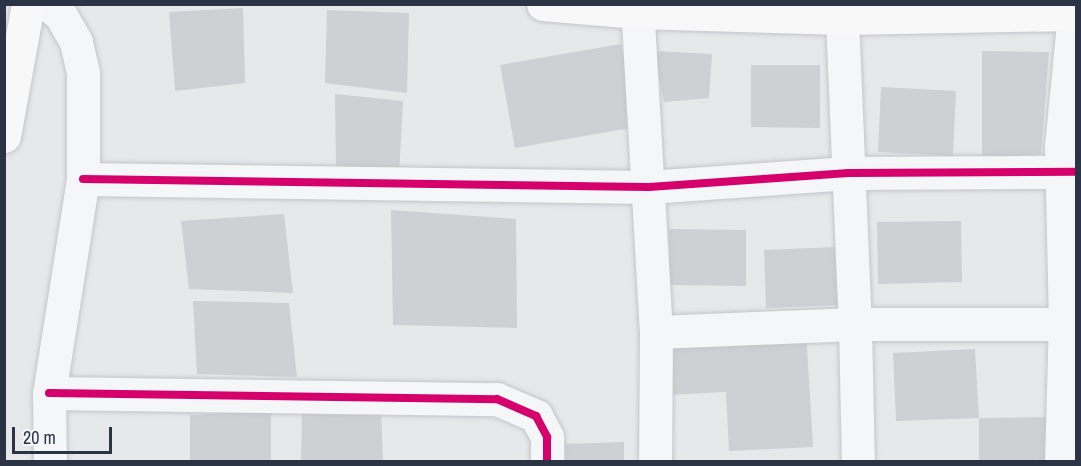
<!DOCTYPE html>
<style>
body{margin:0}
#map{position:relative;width:1081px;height:466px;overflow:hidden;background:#e6e8ea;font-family:"Archivo Narrow",sans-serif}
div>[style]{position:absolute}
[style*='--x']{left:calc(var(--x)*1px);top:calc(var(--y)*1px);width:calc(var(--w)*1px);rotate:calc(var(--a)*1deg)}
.building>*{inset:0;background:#ced0d3}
.roads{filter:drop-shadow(0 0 2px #c4c6c8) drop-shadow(0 0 2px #c4c6c8)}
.minor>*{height:33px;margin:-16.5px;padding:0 16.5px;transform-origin:16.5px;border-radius:16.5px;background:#f5f6f7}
.secondary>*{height:33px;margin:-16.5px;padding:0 16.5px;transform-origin:16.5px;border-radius:16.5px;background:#f8f8f8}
.primary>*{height:33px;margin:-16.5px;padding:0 16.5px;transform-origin:16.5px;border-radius:16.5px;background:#f8f8f8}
.cycleway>*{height:8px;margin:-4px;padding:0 4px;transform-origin:4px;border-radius:4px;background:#d6006c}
span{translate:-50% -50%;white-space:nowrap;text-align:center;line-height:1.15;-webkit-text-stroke:4.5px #f4f6f9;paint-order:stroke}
.frame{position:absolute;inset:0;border:6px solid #2b3445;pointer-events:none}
.scale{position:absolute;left:12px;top:427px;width:100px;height:27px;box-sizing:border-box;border:3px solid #2b3445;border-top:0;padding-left:8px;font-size:18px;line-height:21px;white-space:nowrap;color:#2b3445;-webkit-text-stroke:4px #f4f6f9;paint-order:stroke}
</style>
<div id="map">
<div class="building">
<div style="clip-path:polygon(243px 8px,245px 83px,175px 91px,169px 12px)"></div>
<div style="clip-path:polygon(327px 10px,409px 13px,407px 93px,325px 83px)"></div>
<div style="clip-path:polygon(621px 44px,636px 127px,515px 148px,500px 65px)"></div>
<div style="clip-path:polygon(653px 51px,712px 54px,709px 98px,664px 102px)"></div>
<div style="clip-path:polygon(982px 51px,1049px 52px,1041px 154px,982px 159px)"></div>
<div style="clip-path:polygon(751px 65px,820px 65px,820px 128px,751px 127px)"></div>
<div style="clip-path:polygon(881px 87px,956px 91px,953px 156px,878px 152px)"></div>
<div style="clip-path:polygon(335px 94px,403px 101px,399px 176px,336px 175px)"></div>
<div style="clip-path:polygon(391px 210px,516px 219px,517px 328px,393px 325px)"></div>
<div style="clip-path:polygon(284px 214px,293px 293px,189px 289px,181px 221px)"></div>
<div style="clip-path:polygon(961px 221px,962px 282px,878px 284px,877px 222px)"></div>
<div style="clip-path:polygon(669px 229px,746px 230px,746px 286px,670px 285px)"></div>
<div style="clip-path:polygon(835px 247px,838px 305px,766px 308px,764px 250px)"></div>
<div style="clip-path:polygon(193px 301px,289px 303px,297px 377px,197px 374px)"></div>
<div style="clip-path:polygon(806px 331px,813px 447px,729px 451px,726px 392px,667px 395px,664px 339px)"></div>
<div style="clip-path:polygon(975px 349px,979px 418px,896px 421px,893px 353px)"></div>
<div style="clip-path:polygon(302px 410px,381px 410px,383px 462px,301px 462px)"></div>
<div style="clip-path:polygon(271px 411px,271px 462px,190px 462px,190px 415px)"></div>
<div style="clip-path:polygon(1049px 417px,1049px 462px,979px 462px,979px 418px)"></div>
<div style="clip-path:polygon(624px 442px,624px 462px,566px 462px,565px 444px)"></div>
</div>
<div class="roads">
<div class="minor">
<div style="--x:47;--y:4;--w:16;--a:38"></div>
<div style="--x:60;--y:14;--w:32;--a:60"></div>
<div style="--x:76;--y:42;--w:32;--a:77"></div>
<div style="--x:83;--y:73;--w:106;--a:90"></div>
<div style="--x:83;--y:179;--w:217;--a:99"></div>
<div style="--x:49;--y:393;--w:69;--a:89.2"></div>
<div style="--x:637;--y:4;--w:329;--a:86.7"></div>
<div style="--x:656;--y:332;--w:130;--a:90.4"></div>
<div style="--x:842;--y:18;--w:306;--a:87.6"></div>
<div style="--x:855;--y:324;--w:221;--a:0"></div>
<div style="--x:83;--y:179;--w:566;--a:0.81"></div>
<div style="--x:649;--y:187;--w:200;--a:-4"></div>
<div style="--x:849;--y:173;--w:227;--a:-0.3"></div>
<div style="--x:656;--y:332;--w:199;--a:-2.3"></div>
<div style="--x:855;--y:324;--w:138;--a:88.8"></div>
<div style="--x:49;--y:393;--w:448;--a:0.8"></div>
<div style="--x:497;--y:399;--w:43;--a:23.6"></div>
<div style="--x:536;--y:416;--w:24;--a:62"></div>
<div style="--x:547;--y:437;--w:25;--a:90"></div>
<div style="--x:1061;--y:462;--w:139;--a:-88.4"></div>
<div style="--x:1065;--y:323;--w:177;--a:-91.3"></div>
<div style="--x:1061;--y:146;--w:133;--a:-84.4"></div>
</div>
<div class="secondary">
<div style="--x:543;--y:4;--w:94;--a:4.9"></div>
<div style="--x:637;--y:12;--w:205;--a:1.7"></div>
<div style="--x:842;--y:18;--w:234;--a:-1"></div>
</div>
<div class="primary">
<div style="--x:4;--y:136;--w:134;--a:-79.7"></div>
</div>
</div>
<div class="cycleway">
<div style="--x:83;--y:179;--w:566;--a:0.81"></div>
<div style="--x:649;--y:187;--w:200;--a:-4"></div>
<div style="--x:849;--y:173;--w:227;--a:-0.3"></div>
<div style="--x:49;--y:393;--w:448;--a:0.8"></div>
<div style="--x:497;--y:399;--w:43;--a:23.6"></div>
<div style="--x:536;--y:416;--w:24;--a:62"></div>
<div style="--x:547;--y:437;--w:25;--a:90"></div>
</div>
<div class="frame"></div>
<div class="scale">20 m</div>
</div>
